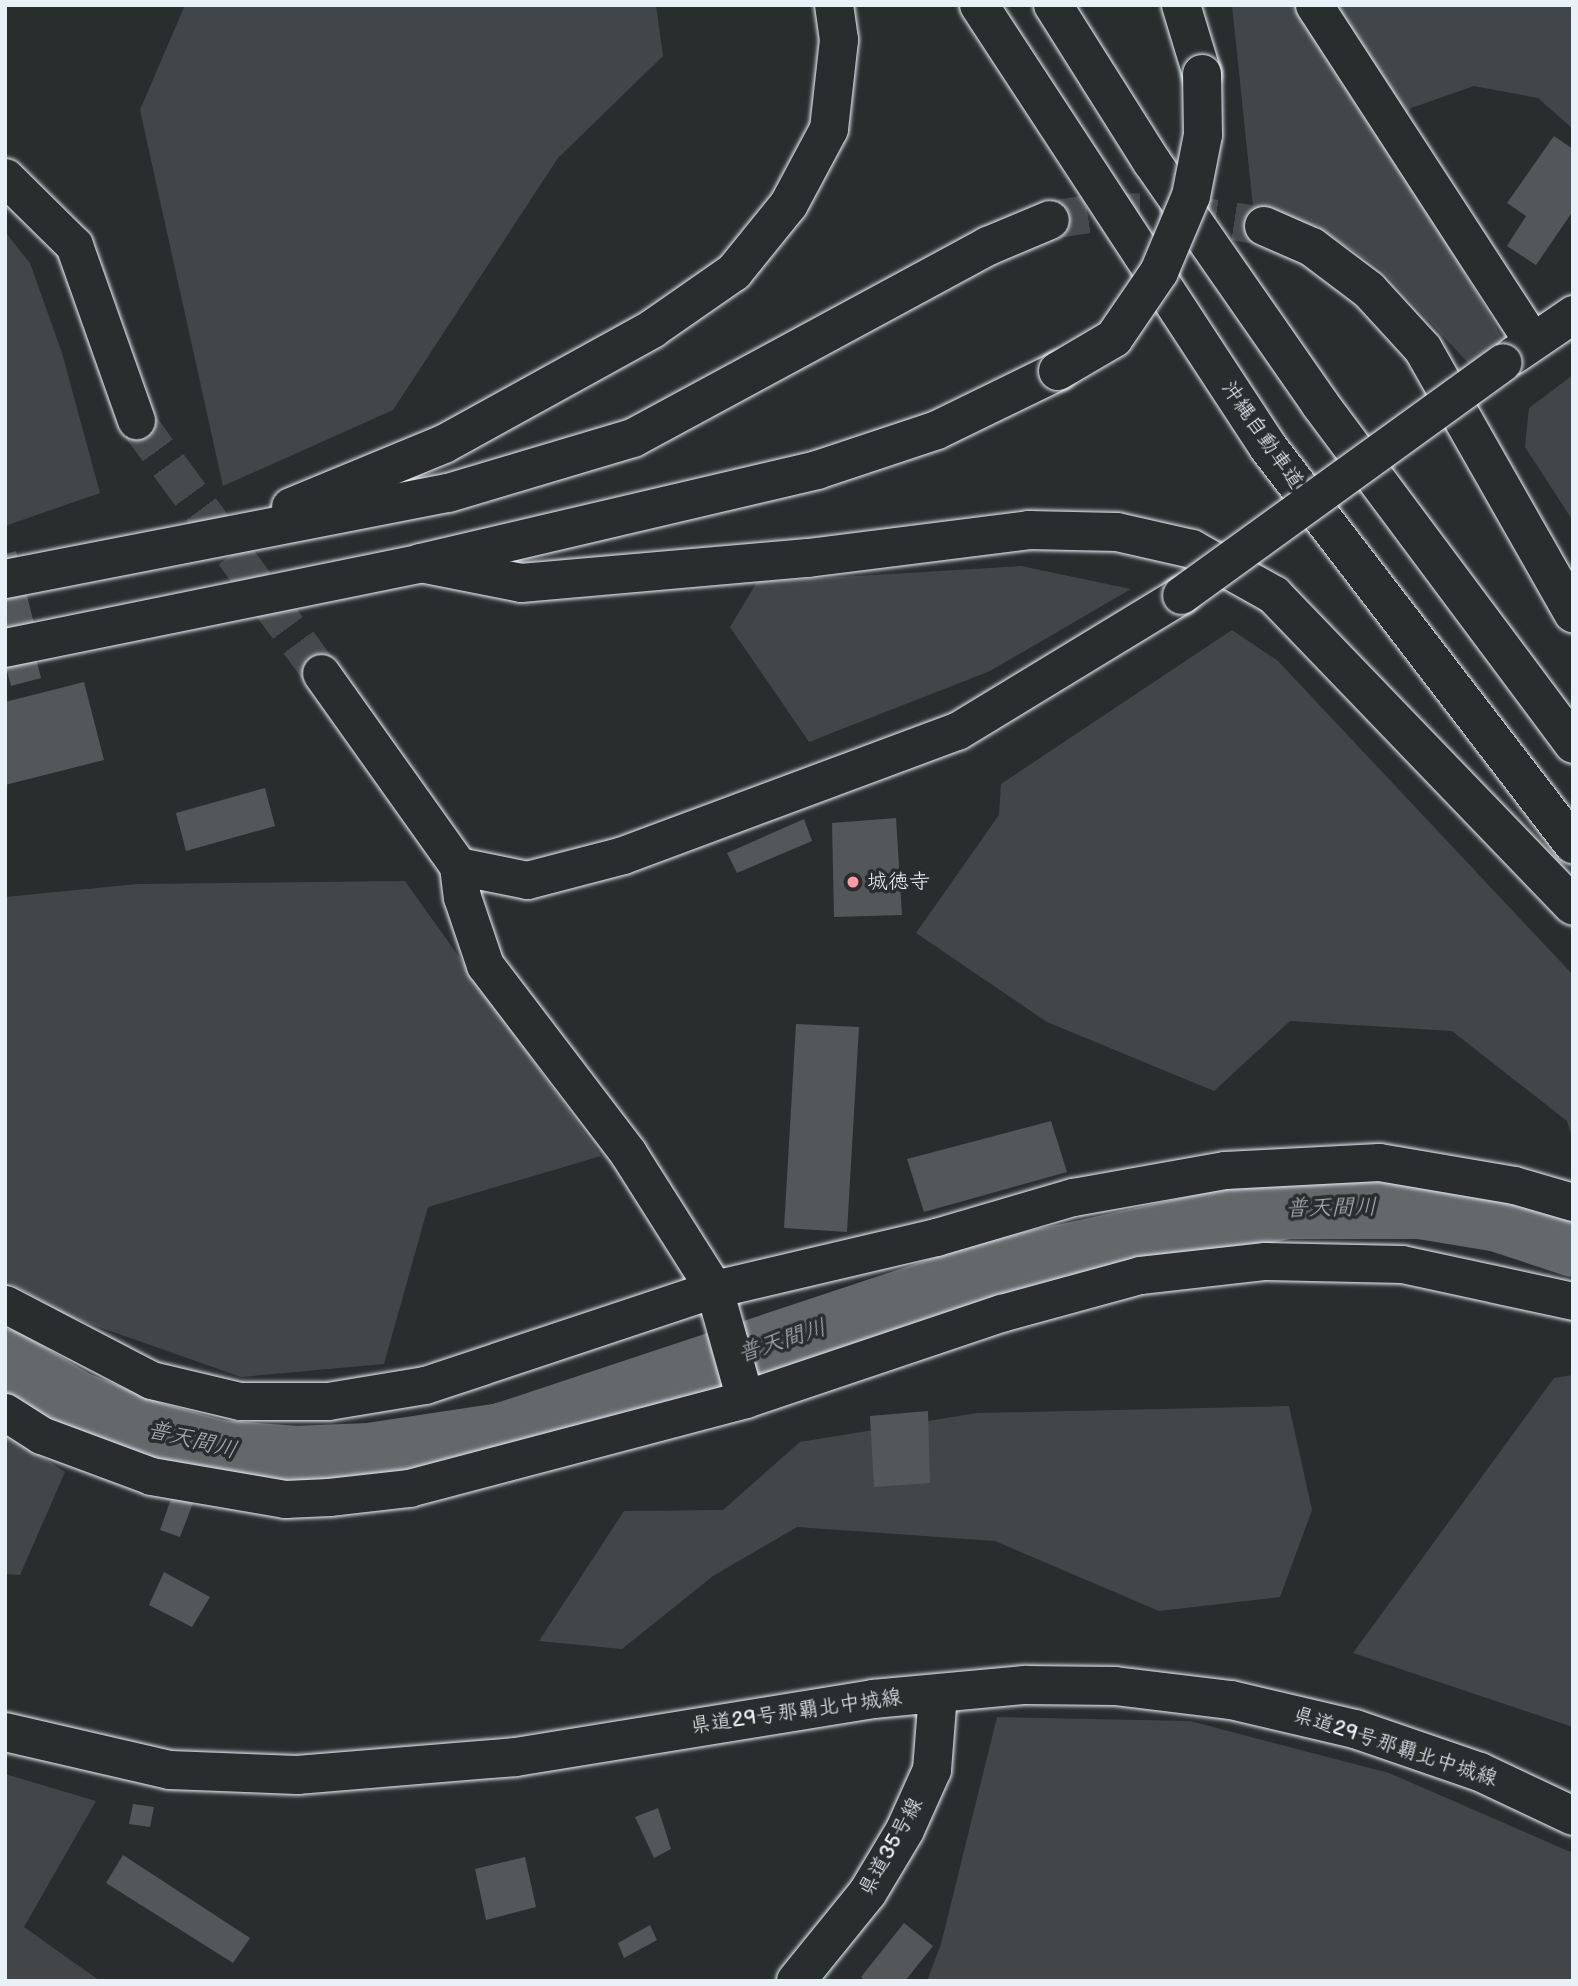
<!DOCTYPE html>
<meta charset="utf-8">
<style>
body{margin:0}
#map{position:relative;width:1578px;height:1986px;overflow:hidden;background:#2a2d2e;font-family:"Balsamiq Sans","Klee One",sans-serif}
div>[style]{position:absolute}
[style*='--x']{left:calc(var(--x)*1px);top:calc(var(--y)*1px);width:calc(var(--w)*1px);rotate:calc(var(--a)*1deg)}
.green>*{inset:0;background:#424648}
.river>*{height:63px;margin:-31.5px;padding:0 31.5px;transform-origin:31.5px;border-radius:31.5px;background:#63686b}
.building>*{inset:0;background:#535759}
.minor-tunnel>*{height:37px;margin-top:-18.5px;transform-origin:0;background:repeating-linear-gradient(90deg,#464a4c 0 37px,transparent 0 55px)}
.motorway-tunnel>*{height:38px;margin-top:-19px;transform-origin:0;background:repeating-linear-gradient(90deg,#464a4c 0 38px,transparent 0 57px)}
.roads{filter:drop-shadow(0 0 2px #e8f1f8) drop-shadow(0 0 2px #e8f1f8)}
.minor>*{height:37px;margin:-18.5px;padding:0 18.5px;transform-origin:18.5px;border-radius:18.5px;background:#2a2d2e}
.secondary>*{height:38px;margin:-19px;padding:0 19px;transform-origin:19px;border-radius:19px;background:#2a2d2e}
.primary>*{height:38px;margin:-19px;padding:0 19px;transform-origin:19px;border-radius:19px;background:#2a2d2e}
.motorway>*{height:38px;margin:-19px;padding:0 19px;transform-origin:19px;border-radius:19px;background:#2a2d2e}
.bridges{filter:drop-shadow(0 0 2px #e8f1f8) drop-shadow(0 0 2px #e8f1f8)}
.minor-bridge>*{height:37px;margin:-18.5px;padding:0 18.5px;transform-origin:18.5px;border-radius:18.5px;background:#2a2d2e}
.motorway-bridge>*{height:38px;margin:-19px;padding:0 19px;transform-origin:19px;border-radius:19px;background:#2a2d2e}
.dots>*{width:19px;height:19px;translate:-50% -50%;box-sizing:border-box;border:4px solid #2a2d2e;border-radius:50%}
span{translate:-50% -50%;white-space:nowrap;text-align:center;line-height:1.15;-webkit-text-stroke:7px #2a2d2e;paint-order:stroke}
.street-label{font-size:21px;color:#e8f1f8}
.poi-label{font-size:21px;color:#e8f1f8}
.left{translate:0 -50%;text-align:left}
.water-label{font-size:23px;color:#acb3b9;font-style:italic}
.frame{position:absolute;inset:0;border:7px solid #e8f1f8;pointer-events:none}
</style>
<div id="map">
<div class="green">
<div style="clip-path:polygon(185px 5px,656px 5px,663px 56px,558px 158px,393px 410px,223px 486px,140px 110px)"></div>
<div style="clip-path:polygon(1232px 5px,1573px 5px,1573px 129px,1538px 98px,1474px 86px,1411px 108px,1390px 142px,1502px 338px,1469px 364px,1381px 269px,1318px 227px,1253px 207px)"></div>
<div style="clip-path:polygon(5px 232px,30px 263px,62px 353px,100px 493px,5px 526px)"></div>
<div style="clip-path:polygon(1573px 375px,1573px 521px,1525px 447px,1529px 408px)"></div>
<div style="clip-path:polygon(1021px 566px,1131px 589px,990px 671px,809px 742px,730px 627px,757px 582px)"></div>
<div style="clip-path:polygon(1232px 630px,1278px 661px,1573px 975px,1573px 1141px,1567px 1121px,1452px 1031px,1290px 1021px,1214px 1091px,1047px 1022px,916px 933px,999px 815px,1001px 784px)"></div>
<div style="clip-path:polygon(405px 881px,601px 1156px,428px 1207px,384px 1364px,241px 1377px,68px 1316px,5px 1280px,5px 897px,138px 884px)"></div>
<div style="clip-path:polygon(1573px 1375px,1573px 1727px,1353px 1653px,1554px 1378px)"></div>
<div style="clip-path:polygon(1289px 1406px,1312px 1510px,1280px 1597px,1159px 1611px,995px 1541px,797px 1527px,713px 1576px,622px 1649px,539px 1641px,624px 1511px,723px 1510px,800px 1442px,977px 1413px)"></div>
<div style="clip-path:polygon(5px 1432px,65px 1472px,20px 1575px,5px 1574px)"></div>
<div style="clip-path:polygon(997px 1717px,1190px 1721px,1389px 1773px,1573px 1853px,1573px 1981px,927px 1981px,941px 1944px)"></div>
<div style="clip-path:polygon(5px 1774px,96px 1801px,24px 1927px,100px 1981px,5px 1981px)"></div>
</div>
<div class="river">
<div style="--x:5;--y:1360;--w:82;--a:30.6"></div>
<div style="--x:76;--y:1402;--w:79;--a:22.3"></div>
<div style="--x:149;--y:1432;--w:72;--a:15.4"></div>
<div style="--x:218;--y:1451;--w:78;--a:4.4"></div>
<div style="--x:296;--y:1457;--w:73;--a:-2.4"></div>
<div style="--x:369;--y:1454;--w:134;--a:-8.6"></div>
<div style="--x:501;--y:1434;--w:521;--a:-18.37"></div>
<div style="--x:995;--y:1270;--w:298;--a:-12.2"></div>
<div style="--x:1286;--y:1207;--w:133;--a:0"></div>
<div style="--x:1419;--y:1207;--w:80;--a:9.3"></div>
<div style="--x:1498;--y:1220;--w:79;--a:18.4"></div>
</div>
<div class="building">
<div style="clip-path:polygon(1554px 136px,1573px 149px,1573px 211px,1536px 265px,1507px 246px,1526px 216px,1507px 203px)"></div>
<div style="clip-path:polygon(16px 551px,40px 648px,34px 650px,41px 678px,11px 686px,5px 664px,5px 554px)"></div>
<div style="clip-path:polygon(84px 682px,104px 760px,5px 785px,5px 702px)"></div>
<div style="clip-path:polygon(265px 788px,275px 826px,186px 851px,176px 813px)"></div>
<div style="clip-path:polygon(896px 818px,902px 915px,834px 917px,832px 823px)"></div>
<div style="clip-path:polygon(804px 819px,812px 841px,737px 873px,727px 853px)"></div>
<div style="clip-path:polygon(796px 1024px,859px 1027px,847px 1232px,784px 1228px)"></div>
<div style="clip-path:polygon(1051px 1121px,1067px 1172px,924px 1212px,907px 1159px)"></div>
<div style="clip-path:polygon(928px 1411px,930px 1483px,874px 1487px,870px 1416px)"></div>
<div style="clip-path:polygon(172px 1496px,193px 1503px,180px 1537px,160px 1530px)"></div>
<div style="clip-path:polygon(164px 1572px,210px 1597px,192px 1627px,149px 1605px)"></div>
<div style="clip-path:polygon(133px 1804px,154px 1807px,150px 1827px,129px 1824px)"></div>
<div style="clip-path:polygon(658px 1808px,671px 1849px,654px 1858px,635px 1817px)"></div>
<div style="clip-path:polygon(123px 1855px,250px 1938px,233px 1963px,106px 1883px)"></div>
<div style="clip-path:polygon(525px 1857px,536px 1907px,486px 1920px,475px 1869px)"></div>
<div style="clip-path:polygon(904px 1923px,933px 1946px,905px 1981px,865px 1981px,861px 1977px)"></div>
<div style="clip-path:polygon(650px 1925px,657px 1940px,624px 1958px,618px 1943px)"></div>
</div>
<div class="minor-tunnel">
<div style="--x:136;--y:420;--w:313;--a:53.8"></div>
</div>
<div class="motorway-tunnel">
<div style="--x:1050;--y:220;--w:53;--a:-8.7"></div>
<div style="--x:1102;--y:212;--w:76;--a:0.8"></div>
<div style="--x:1178;--y:213;--w:87;--a:8.6"></div>
</div>
<div class="roads">
<div class="minor">
<div style="--x:1314;--y:5;--w:401;--a:57"></div>
<div style="--x:5;--y:177;--w:97;--a:44.6"></div>
<div style="--x:74;--y:245;--w:186;--a:70.5"></div>
<div style="--x:1513;--y:355;--w:73;--a:-34.3"></div>
<div style="--x:321;--y:673;--w:237;--a:54.6"></div>
<div style="--x:458;--y:866;--w:70;--a:11.5"></div>
<div style="--x:527;--y:880;--w:99;--a:-14.6"></div>
<div style="--x:623;--y:855;--w:356;--a:-20.4"></div>
<div style="--x:957;--y:731;--w:262;--a:-31.3"></div>
<div style="--x:458;--y:866;--w:31;--a:83"></div>
<div style="--x:462;--y:897;--w:72;--a:71.3"></div>
<div style="--x:485;--y:965;--w:236;--a:52.7"></div>
<div style="--x:628;--y:1153;--w:161;--a:57.7"></div>
<div style="--x:714;--y:1289;--w:114;--a:74.3"></div>
<div style="--x:5;--y:1304;--w:165;--a:27.5"></div>
<div style="--x:151;--y:1380;--w:91;--a:13.3"></div>
<div style="--x:240;--y:1401;--w:88;--a:0"></div>
<div style="--x:328;--y:1401;--w:98;--a:-9.4"></div>
<div style="--x:425;--y:1385;--w:305;--a:-18.4"></div>
<div style="--x:714;--y:1289;--w:228;--a:-13.2"></div>
<div style="--x:936;--y:1237;--w:143;--a:-16.3"></div>
<div style="--x:1073;--y:1197;--w:154;--a:-10.1"></div>
<div style="--x:1225;--y:1170;--w:154;--a:-3"></div>
<div style="--x:1379;--y:1162;--w:137;--a:9.7"></div>
<div style="--x:1514;--y:1185;--w:61;--a:16.1"></div>
<div style="--x:5;--y:1412;--w:43;--a:32.6"></div>
<div style="--x:41;--y:1435;--w:117;--a:20.4"></div>
<div style="--x:151;--y:1476;--w:136;--a:9.7"></div>
<div style="--x:285;--y:1499;--w:44;--a:-2.6"></div>
<div style="--x:329;--y:1497;--w:81;--a:-6.4"></div>
<div style="--x:409;--y:1488;--w:348;--a:-14.8"></div>
<div style="--x:745;--y:1399;--w:270;--a:-18.6"></div>
<div style="--x:1001;--y:1313;--w:144;--a:-15.3"></div>
<div style="--x:1140;--y:1275;--w:126;--a:-6.4"></div>
<div style="--x:1265;--y:1261;--w:137;--a:1.3"></div>
<div style="--x:1402;--y:1264;--w:175;--a:12.2"></div>
</div>
<div class="secondary">
<div style="--x:796;--y:1981;--w:114;--a:-51"></div>
<div style="--x:868;--y:1892;--w:72;--a:-59.2"></div>
<div style="--x:905;--y:1830;--w:66;--a:-65.8"></div>
<div style="--x:932;--y:1770;--w:76;--a:-85.5"></div>
</div>
<div class="primary">
<div style="--x:5;--y:1732;--w:169;--a:13"></div>
<div style="--x:170;--y:1770;--w:127;--a:2.3"></div>
<div style="--x:297;--y:1775;--w:220;--a:-4.7"></div>
<div style="--x:516;--y:1757;--w:362;--a:-9.2"></div>
<div style="--x:873;--y:1699;--w:153;--a:-5.3"></div>
<div style="--x:1025;--y:1685;--w:90;--a:0.6"></div>
<div style="--x:1115;--y:1686;--w:117;--a:6.9"></div>
<div style="--x:1231;--y:1700;--w:127;--a:13.2"></div>
<div style="--x:1355;--y:1729;--w:132;--a:19"></div>
<div style="--x:1480;--y:1772;--w:103;--a:25.3"></div>
</div>
<div class="motorway">
<div style="--x:979;--y:5;--w:528;--a:56.82"></div>
<div style="--x:1268;--y:447;--w:501;--a:52.47"></div>
<div style="--x:1053;--y:5;--w:186;--a:57.8"></div>
<div style="--x:1152;--y:162;--w:295;--a:55.2"></div>
<div style="--x:1320;--y:404;--w:424;--a:53.3"></div>
<div style="--x:1181;--y:5;--w:72;--a:73.1"></div>
<div style="--x:1264;--y:226;--w:52;--a:23.6"></div>
<div style="--x:1312;--y:247;--w:71;--a:37"></div>
<div style="--x:1369;--y:290;--w:80;--a:47.5"></div>
<div style="--x:1423;--y:349;--w:304;--a:60.4"></div>
<div style="--x:291;--y:507;--w:165;--a:-22.4"></div>
<div style="--x:444;--y:444;--w:238;--a:-28.9"></div>
<div style="--x:652;--y:329;--w:100;--a:-34.8"></div>
<div style="--x:734;--y:272;--w:87;--a:-51"></div>
<div style="--x:789;--y:204;--w:85;--a:-61.9"></div>
<div style="--x:829;--y:129;--w:90;--a:-83.6"></div>
<div style="--x:839;--y:40;--w:35;--a:-98"></div>
<div style="--x:421;--y:563;--w:102;--a:11.3"></div>
<div style="--x:521;--y:583;--w:288;--a:-5"></div>
<div style="--x:808;--y:558;--w:223;--a:-7.2"></div>
<div style="--x:1029;--y:530;--w:88;--a:1.3"></div>
<div style="--x:1117;--y:532;--w:77;--a:12.8"></div>
<div style="--x:1192;--y:549;--w:94;--a:29.3"></div>
<div style="--x:1274;--y:595;--w:431;--a:46.1"></div>
<div style="--x:5;--y:579;--w:451;--a:-11"></div>
<div style="--x:448;--y:493;--w:193;--a:-16.6"></div>
<div style="--x:633;--y:438;--w:404;--a:-28.4"></div>
<div style="--x:988;--y:246;--w:67;--a:-22.8"></div>
<div style="--x:5;--y:648;--w:425;--a:-11.5"></div>
<div style="--x:421;--y:563;--w:407;--a:-13.2"></div>
<div style="--x:817;--y:470;--w:126;--a:-18.4"></div>
<div style="--x:937;--y:430;--w:135;--a:-26"></div>
</div>
</div>
<div class="bridges">
<div class="minor-bridge">
<div style="--x:1181;--y:595;--w:397;--a:-35.9"></div>
</div>
<div class="motorway-bridge">
<div style="--x:1058;--y:371;--w:65;--a:-30.5"></div>
<div style="--x:1114;--y:338;--w:80;--a:-55.7"></div>
<div style="--x:1159;--y:272;--w:82;--a:-67.2"></div>
<div style="--x:1191;--y:196;--w:62;--a:-78.9"></div>
<div style="--x:1203;--y:135;--w:61;--a:-90.9"></div>
</div>
</div>
<div class="dots">
<div style="left:853px;top:882px;background:#ff9aa2"></div>
</div>
<div class="street-label">
<span style="left:1262px;top:435px;rotate:55deg">沖縄自動車道</span>
<span style="left:796px;top:1712px;rotate:-8deg">県道29号那覇北中城線</span>
<span style="left:1395px;top:1747px;rotate:18deg">県道29号那覇北中城線</span>
<span style="left:891px;top:1847px;rotate:-61deg">県道35号線</span>
</div>
<div class="poi-label">
<span class="left" style="left:867px;top:882px">城徳寺</span>
</div>
<div class="water-label">
<span style="left:1331px;top:1208px;rotate:-1deg">普天間川</span>
<span style="left:782px;top:1341px;rotate:-18deg">普天間川</span>
<span style="left:192px;top:1440px;rotate:14deg">普天間川</span>
</div>
<div class="frame"></div>
</div>
